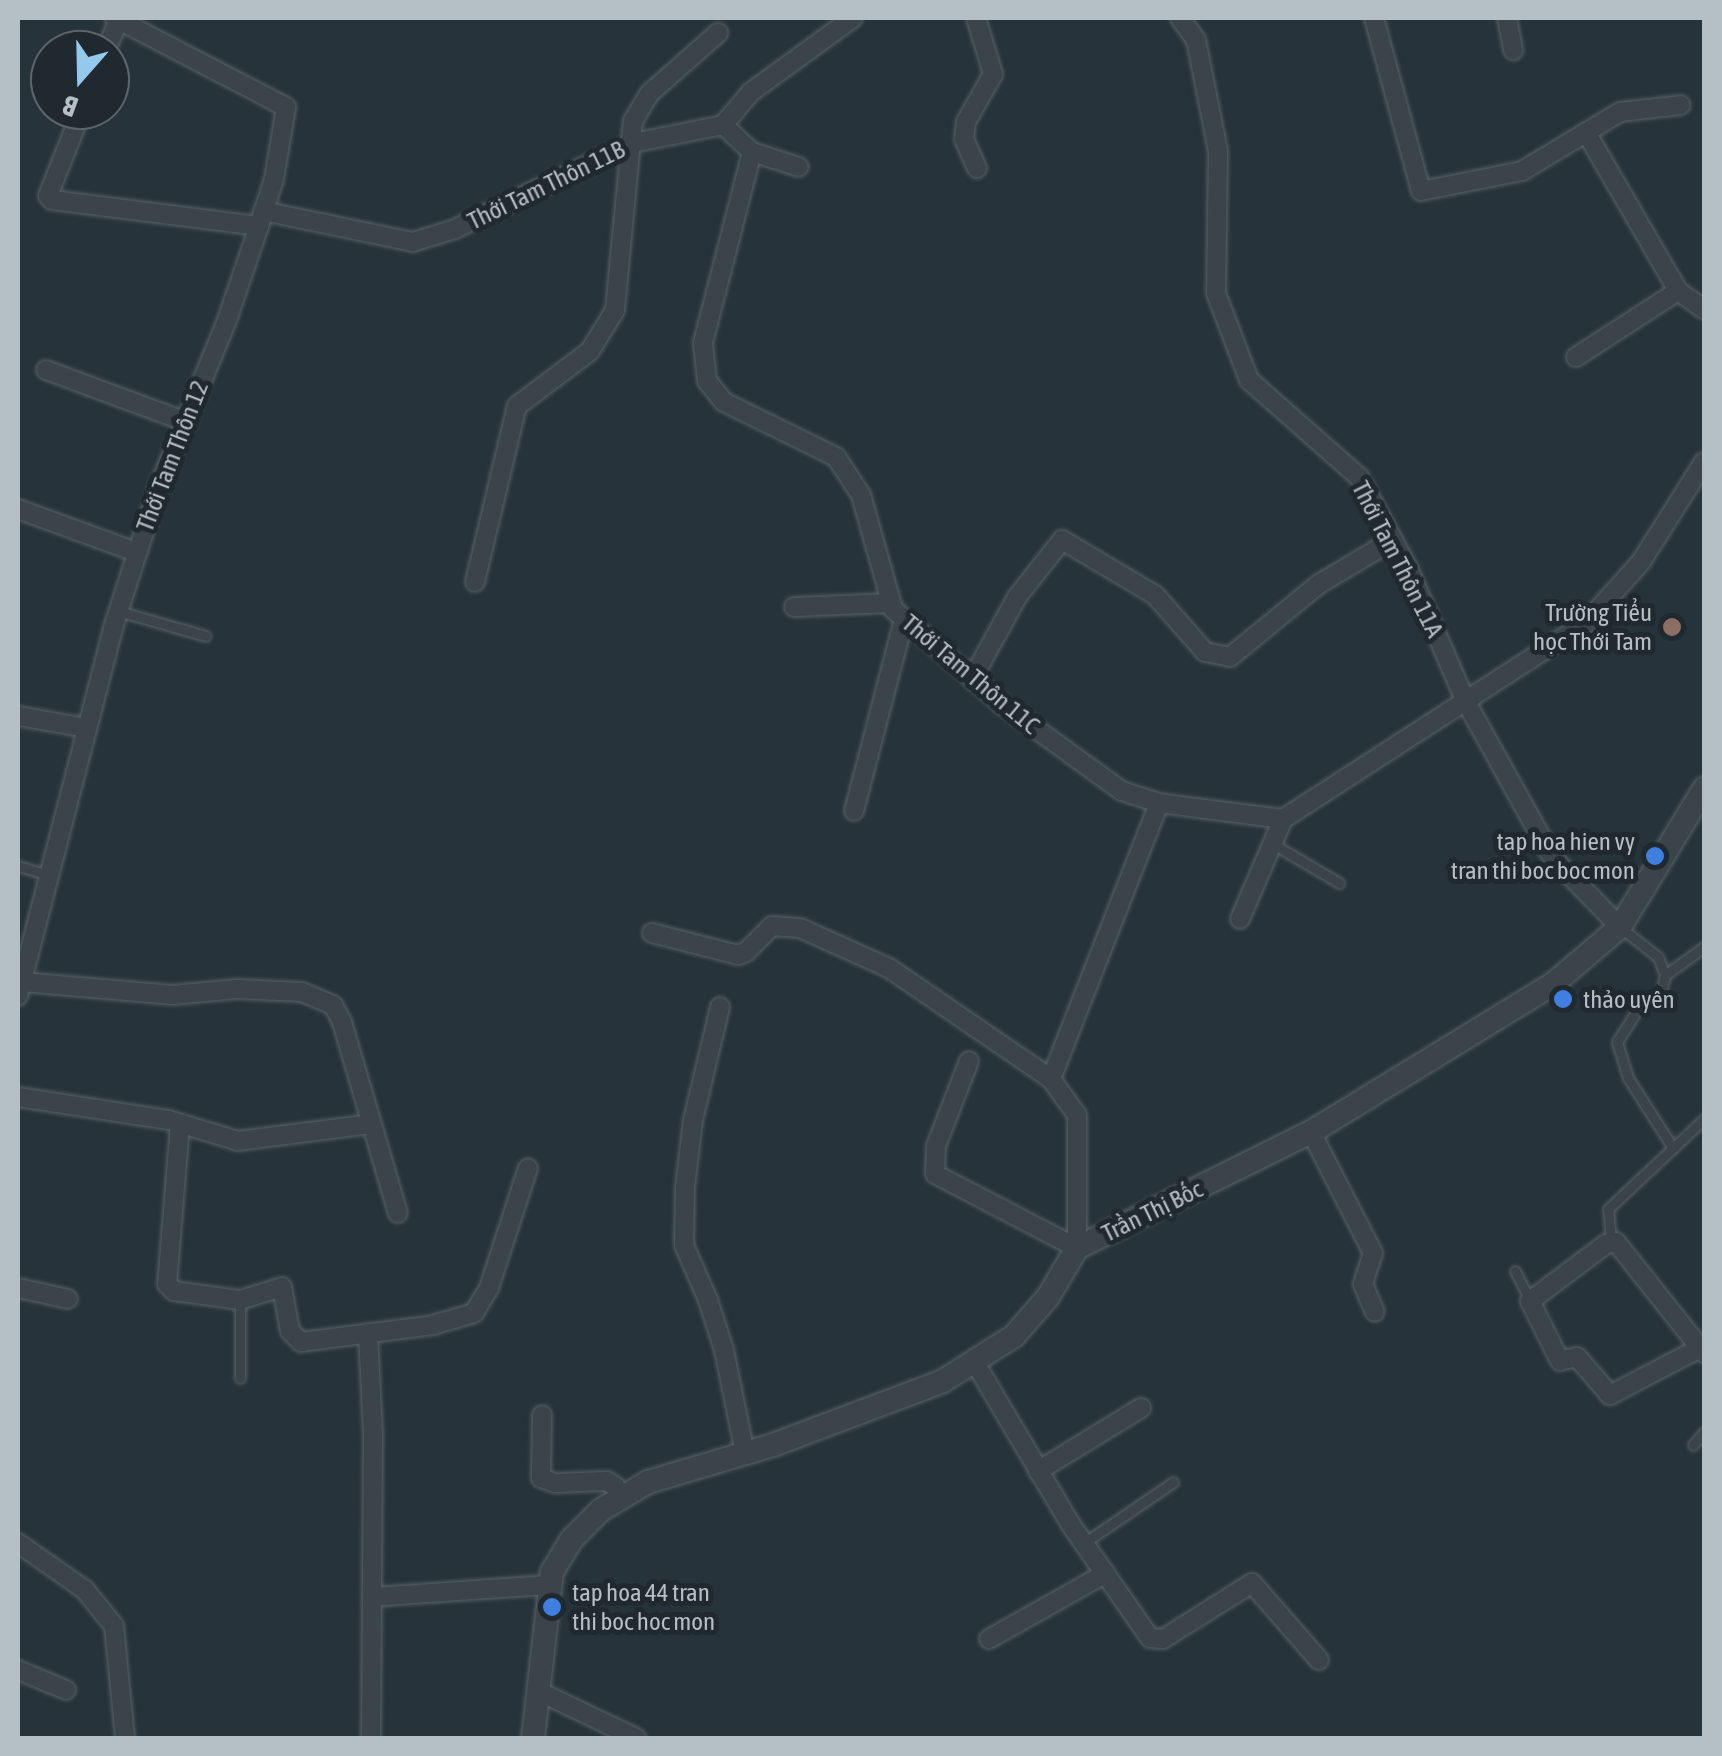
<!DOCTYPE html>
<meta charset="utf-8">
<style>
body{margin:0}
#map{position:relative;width:1722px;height:1756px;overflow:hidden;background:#26333a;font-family:"Asap Condensed",sans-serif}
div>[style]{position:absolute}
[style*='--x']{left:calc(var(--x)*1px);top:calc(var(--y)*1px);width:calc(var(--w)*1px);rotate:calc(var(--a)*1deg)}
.roads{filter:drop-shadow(0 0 2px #586268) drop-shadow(0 0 2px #586268)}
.service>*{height:9px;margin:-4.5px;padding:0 4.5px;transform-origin:4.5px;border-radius:4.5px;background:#3a444a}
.minor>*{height:18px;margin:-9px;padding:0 9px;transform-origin:9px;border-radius:9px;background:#3a444a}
.tertiary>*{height:22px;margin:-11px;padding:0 11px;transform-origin:11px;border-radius:11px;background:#3a444a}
.dots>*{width:28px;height:28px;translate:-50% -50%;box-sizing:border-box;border:5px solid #1f292f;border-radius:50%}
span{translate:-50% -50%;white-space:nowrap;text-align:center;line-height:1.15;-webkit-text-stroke:10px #1f292f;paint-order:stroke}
.street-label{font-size:25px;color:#b5bfc6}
.poi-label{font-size:25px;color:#b5bfc6}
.right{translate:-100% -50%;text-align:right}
.left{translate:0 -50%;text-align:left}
.frame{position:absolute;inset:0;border:20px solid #b5bfc6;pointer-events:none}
.north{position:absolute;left:30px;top:30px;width:100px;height:100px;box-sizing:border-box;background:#1f292f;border:2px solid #5b656b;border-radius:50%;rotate:200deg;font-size:28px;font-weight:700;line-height:40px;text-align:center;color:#b5bfc6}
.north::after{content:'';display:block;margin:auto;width:35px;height:45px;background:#95c9eb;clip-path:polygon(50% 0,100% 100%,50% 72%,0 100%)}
</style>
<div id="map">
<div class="roads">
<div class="service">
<div style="--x:118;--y:611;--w:91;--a:15.9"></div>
<div style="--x:1273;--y:844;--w:77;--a:30.6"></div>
<div style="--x:18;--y:866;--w:32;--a:16"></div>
<div style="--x:1665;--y:975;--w:48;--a:-35.7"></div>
<div style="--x:1673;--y:1148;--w:42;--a:-43.1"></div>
<div style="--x:1611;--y:1241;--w:32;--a:-95"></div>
<div style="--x:1608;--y:1209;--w:89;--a:-43.2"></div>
<div style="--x:1673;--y:1148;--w:83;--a:-122.7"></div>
<div style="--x:1628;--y:1078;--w:38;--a:-107"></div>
<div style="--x:1617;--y:1042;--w:38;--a:-58"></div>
<div style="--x:1637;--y:1010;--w:26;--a:-29"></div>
<div style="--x:1660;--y:997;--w:23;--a:-77"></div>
<div style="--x:1665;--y:975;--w:19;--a:-111"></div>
<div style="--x:1658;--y:957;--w:47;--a:-141.9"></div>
<div style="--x:1515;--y:1271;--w:34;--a:63"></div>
<div style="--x:240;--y:1300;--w:78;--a:90"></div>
<div style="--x:1693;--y:1445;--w:17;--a:-50"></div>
<div style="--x:1084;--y:1543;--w:108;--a:-34.4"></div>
</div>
<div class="minor">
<div style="--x:976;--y:18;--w:59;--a:73.1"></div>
<div style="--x:993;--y:74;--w:55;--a:119.4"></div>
<div style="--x:966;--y:122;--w:17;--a:97"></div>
<div style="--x:964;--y:139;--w:32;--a:66"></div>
<div style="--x:1180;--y:18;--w:27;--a:54"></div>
<div style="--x:1196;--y:40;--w:113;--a:78.8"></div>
<div style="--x:1218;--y:151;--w:142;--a:90.8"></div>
<div style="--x:1216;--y:293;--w:93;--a:69.2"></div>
<div style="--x:1249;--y:380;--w:147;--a:41.4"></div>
<div style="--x:1359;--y:477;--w:106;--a:61.7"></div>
<div style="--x:1409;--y:570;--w:142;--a:66.7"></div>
<div style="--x:1465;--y:700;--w:179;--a:61"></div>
<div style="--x:1552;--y:857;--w:98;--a:45.8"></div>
<div style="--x:1374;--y:18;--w:179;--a:74.8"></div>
<div style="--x:1421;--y:191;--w:103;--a:-11.2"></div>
<div style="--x:1522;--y:171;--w:114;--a:-31"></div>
<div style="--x:1620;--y:112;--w:61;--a:-6.5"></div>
<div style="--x:1507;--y:18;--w:33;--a:79"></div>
<div style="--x:106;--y:50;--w:34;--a:-67"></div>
<div style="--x:82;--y:110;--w:92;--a:111.6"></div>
<div style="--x:48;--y:196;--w:6;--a:45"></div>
<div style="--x:52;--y:200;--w:209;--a:7.2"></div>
<div style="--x:723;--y:125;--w:40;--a:43"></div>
<div style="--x:752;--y:152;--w:197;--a:104.4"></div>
<div style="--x:703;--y:343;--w:38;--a:84"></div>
<div style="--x:707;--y:381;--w:27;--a:51"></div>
<div style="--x:724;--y:402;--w:125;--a:26.2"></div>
<div style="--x:836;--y:457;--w:45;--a:56.7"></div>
<div style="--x:861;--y:495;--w:118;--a:74.3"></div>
<div style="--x:893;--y:609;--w:146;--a:41.1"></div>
<div style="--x:1003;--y:705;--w:147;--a:35.9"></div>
<div style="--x:1122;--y:791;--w:39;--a:18"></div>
<div style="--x:1159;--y:803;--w:125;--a:7.4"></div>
<div style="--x:1283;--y:819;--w:361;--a:-32.9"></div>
<div style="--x:1586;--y:623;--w:82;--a:-48"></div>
<div style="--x:1641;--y:562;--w:118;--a:-57.8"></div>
<div style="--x:1586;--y:132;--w:184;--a:59.9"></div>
<div style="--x:752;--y:152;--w:49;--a:17.7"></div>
<div style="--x:263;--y:211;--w:153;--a:11.7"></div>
<div style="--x:413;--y:242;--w:44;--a:-17.2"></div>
<div style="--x:455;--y:229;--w:198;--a:-25.8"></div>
<div style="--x:633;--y:143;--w:92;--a:-11.3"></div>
<div style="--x:723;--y:125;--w:43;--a:-49.7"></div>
<div style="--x:751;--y:92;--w:126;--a:-36"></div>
<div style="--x:1576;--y:357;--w:121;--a:-32.9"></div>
<div style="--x:1678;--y:291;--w:32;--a:35"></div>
<div style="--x:46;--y:370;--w:147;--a:20.3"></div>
<div style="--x:18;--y:509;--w:126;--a:20"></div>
<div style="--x:475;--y:582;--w:181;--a:-76.6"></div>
<div style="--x:517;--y:406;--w:91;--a:-37"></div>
<div style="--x:590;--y:351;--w:48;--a:-58.6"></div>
<div style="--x:615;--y:310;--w:190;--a:-84.6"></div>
<div style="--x:633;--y:121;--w:33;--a:-59"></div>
<div style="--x:650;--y:93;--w:91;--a:-41.4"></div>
<div style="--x:794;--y:607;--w:97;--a:-2.4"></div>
<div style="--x:972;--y:679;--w:94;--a:-61.2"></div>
<div style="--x:1017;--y:597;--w:73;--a:-51.7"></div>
<div style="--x:1062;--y:540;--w:108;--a:30.6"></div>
<div style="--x:1155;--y:595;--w:76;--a:48.7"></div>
<div style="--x:1205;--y:652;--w:25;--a:11"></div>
<div style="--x:1230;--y:657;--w:115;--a:-39.4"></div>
<div style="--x:1319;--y:584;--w:86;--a:-30.7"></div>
<div style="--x:18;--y:716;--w:70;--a:9.9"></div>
<div style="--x:854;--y:811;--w:198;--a:-75.4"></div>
<div style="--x:1240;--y:919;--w:109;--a:-66.7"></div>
<div style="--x:652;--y:933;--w:89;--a:14.3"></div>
<div style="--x:738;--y:955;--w:9;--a:-21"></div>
<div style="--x:746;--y:952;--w:37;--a:-45"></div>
<div style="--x:772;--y:926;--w:28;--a:4"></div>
<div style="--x:800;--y:928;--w:98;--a:24.2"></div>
<div style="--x:889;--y:968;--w:196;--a:34.4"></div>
<div style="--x:1051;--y:1079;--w:44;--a:54.2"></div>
<div style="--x:1077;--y:1115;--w:133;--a:90"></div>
<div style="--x:1077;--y:1248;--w:160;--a:-152.5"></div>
<div style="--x:935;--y:1174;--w:28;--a:-88"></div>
<div style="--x:936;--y:1146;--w:91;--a:-68.8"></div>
<div style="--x:22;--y:982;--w:152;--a:4.9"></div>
<div style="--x:173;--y:995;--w:64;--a:-5.4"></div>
<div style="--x:237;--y:989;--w:65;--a:2.6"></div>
<div style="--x:302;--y:992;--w:34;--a:23"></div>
<div style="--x:333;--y:1005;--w:19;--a:62"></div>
<div style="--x:342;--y:1022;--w:199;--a:73.7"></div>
<div style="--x:18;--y:996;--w:380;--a:-75.5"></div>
<div style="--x:113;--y:628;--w:149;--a:-72.1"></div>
<div style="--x:159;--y:486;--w:179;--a:-67.7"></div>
<div style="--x:227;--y:320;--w:99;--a:-71.2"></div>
<div style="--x:259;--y:226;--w:49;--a:-72.3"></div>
<div style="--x:274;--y:179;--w:73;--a:-80.5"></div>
<div style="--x:286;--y:107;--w:193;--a:-152.5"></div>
<div style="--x:720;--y:1007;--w:116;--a:103.4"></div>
<div style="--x:693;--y:1120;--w:67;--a:96.8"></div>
<div style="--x:685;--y:1187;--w:58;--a:91"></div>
<div style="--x:684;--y:1245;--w:60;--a:66.4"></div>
<div style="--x:708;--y:1300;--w:52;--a:72.3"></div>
<div style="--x:724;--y:1350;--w:105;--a:78.5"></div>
<div style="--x:1051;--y:1079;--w:296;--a:-68.6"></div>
<div style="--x:18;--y:1097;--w:153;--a:8.7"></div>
<div style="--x:169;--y:1120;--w:72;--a:16.9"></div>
<div style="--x:238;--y:1141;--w:133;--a:-7.3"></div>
<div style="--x:180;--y:1124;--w:161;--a:94.6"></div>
<div style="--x:167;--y:1284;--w:10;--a:45"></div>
<div style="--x:174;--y:1291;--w:67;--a:7.8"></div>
<div style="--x:240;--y:1300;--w:44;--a:-17.2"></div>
<div style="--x:282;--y:1287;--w:45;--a:79.7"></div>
<div style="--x:290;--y:1331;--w:16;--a:45"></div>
<div style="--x:301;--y:1342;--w:133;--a:-7.3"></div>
<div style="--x:433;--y:1325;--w:43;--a:-16.3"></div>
<div style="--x:474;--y:1313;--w:29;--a:-59"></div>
<div style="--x:489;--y:1288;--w:126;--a:-72"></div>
<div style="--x:1311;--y:1132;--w:136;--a:62.9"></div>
<div style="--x:1373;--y:1253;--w:33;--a:108"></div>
<div style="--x:1363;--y:1284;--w:30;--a:67"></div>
<div style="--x:18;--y:1288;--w:51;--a:12.4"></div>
<div style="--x:368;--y:1333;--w:103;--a:87.2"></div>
<div style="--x:373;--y:1436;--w:161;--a:90.4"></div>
<div style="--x:372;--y:1597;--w:177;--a:-3.9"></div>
<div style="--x:1700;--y:1348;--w:102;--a:152.4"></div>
<div style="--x:1610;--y:1395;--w:50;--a:-131"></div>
<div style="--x:1577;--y:1357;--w:17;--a:167"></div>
<div style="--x:1560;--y:1361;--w:67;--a:-116.6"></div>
<div style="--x:1530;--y:1301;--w:95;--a:-36.9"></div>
<div style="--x:1606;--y:1244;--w:10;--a:-11"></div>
<div style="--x:1616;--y:1242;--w:142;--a:51.6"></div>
<div style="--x:974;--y:1361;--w:191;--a:59.4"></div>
<div style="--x:1071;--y:1525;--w:138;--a:55"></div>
<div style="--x:1150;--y:1638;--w:13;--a:4"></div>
<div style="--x:1163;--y:1639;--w:105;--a:-32.2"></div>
<div style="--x:1252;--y:1583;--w:102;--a:49"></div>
<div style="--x:542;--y:1415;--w:63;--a:90.9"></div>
<div style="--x:541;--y:1478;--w:15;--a:20"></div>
<div style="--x:555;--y:1483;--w:52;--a:-2.2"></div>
<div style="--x:607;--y:1481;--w:9;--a:32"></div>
<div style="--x:615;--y:1486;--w:14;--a:73"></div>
<div style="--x:1038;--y:1471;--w:121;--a:-31.5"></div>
<div style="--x:18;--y:1543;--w:82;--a:35"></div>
<div style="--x:85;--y:1590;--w:46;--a:51.1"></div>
<div style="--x:114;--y:1626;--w:113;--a:84.4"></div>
<div style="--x:989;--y:1639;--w:134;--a:-29.4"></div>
<div style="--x:18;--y:1670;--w:52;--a:22.6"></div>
<div style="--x:538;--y:1691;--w:109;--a:25.6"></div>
<div style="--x:371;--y:1738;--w:141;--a:-89.6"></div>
</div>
<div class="tertiary">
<div style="--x:533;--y:1738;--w:167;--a:-83.5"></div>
<div style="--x:552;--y:1572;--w:37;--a:-59"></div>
<div style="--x:571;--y:1540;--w:42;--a:-45"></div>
<div style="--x:601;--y:1510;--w:55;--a:-30.8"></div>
<div style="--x:648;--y:1482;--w:130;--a:-16.5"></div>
<div style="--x:773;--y:1445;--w:182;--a:-20.6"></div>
<div style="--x:943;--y:1381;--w:84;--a:-32.4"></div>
<div style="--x:1014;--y:1336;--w:52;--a:-48.9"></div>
<div style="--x:1048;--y:1297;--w:57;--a:-59.4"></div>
<div style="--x:1077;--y:1248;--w:263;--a:-26.4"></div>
<div style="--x:1313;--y:1131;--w:281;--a:-31.5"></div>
<div style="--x:1553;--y:984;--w:88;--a:-40.4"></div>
<div style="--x:1620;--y:927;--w:162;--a:-58.7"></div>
</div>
</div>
<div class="dots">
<div style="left:1672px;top:627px;background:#8d6e63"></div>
<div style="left:1655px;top:856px;background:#3f7fe0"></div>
<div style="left:1563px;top:999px;background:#3f7fe0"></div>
<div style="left:552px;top:1607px;background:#3f7fe0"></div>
</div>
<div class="street-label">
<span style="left:546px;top:185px;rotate:-26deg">Thới Tam Thôn 11B</span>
<span style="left:172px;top:456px;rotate:-69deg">Thới Tam Thôn 12</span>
<span style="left:1398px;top:559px;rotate:63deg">Thới Tam Thôn 11A</span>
<span style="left:971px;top:674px;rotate:40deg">Thới Tam Thôn 11C</span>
<span style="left:1152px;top:1211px;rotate:-26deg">Trần Thị Bốc</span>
</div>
<div class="poi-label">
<span class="right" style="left:1652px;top:627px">Trường Tiểu<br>học Thới Tam</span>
<span class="right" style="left:1635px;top:856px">tap hoa hien vy<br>tran thi boc boc mon</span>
<span class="left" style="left:1583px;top:999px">thảo uyên</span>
<span class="left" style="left:572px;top:1607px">tap hoa 44 tran<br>thi boc hoc mon</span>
</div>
<div class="frame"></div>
<div class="north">B</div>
</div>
